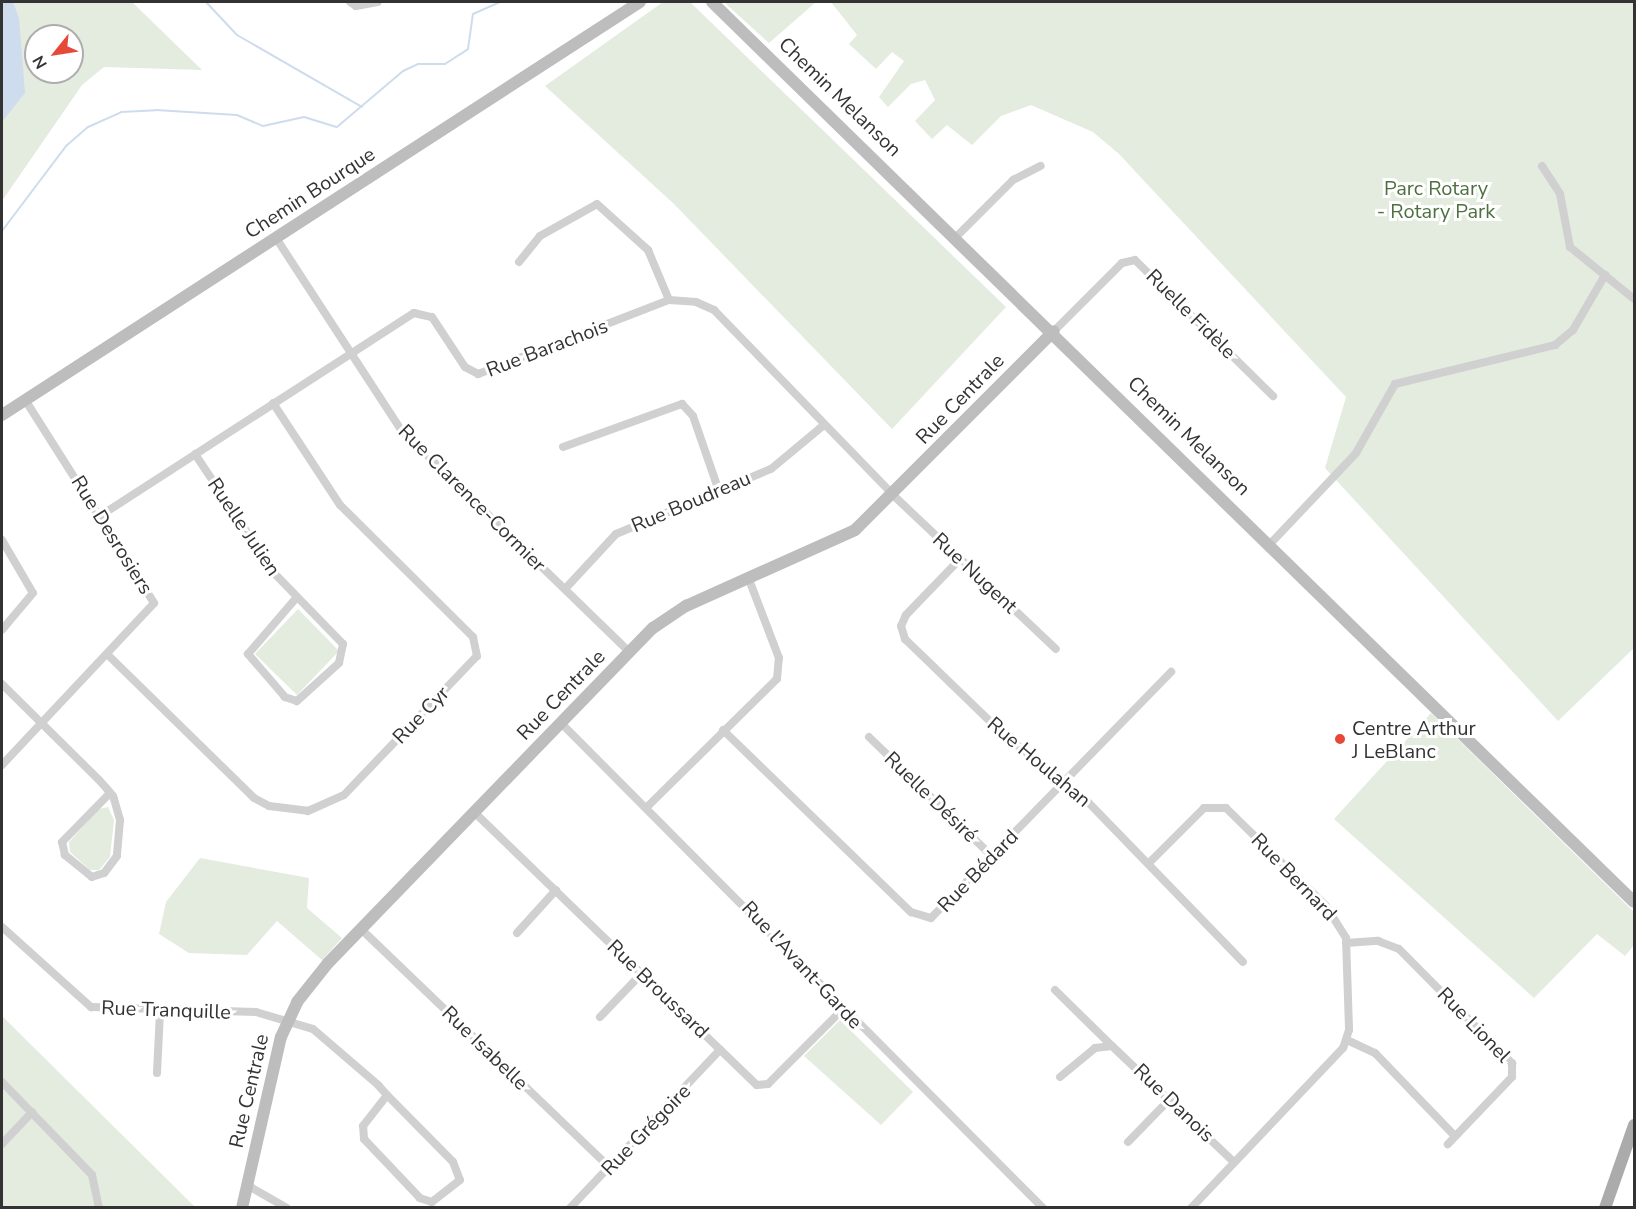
<!DOCTYPE html>
<meta charset="utf-8">
<style>
body{margin:0}
#map{position:relative;width:1636px;height:1209px;overflow:hidden;background:#fff;font-family:"Nunito Sans",sans-serif}
div>[style]{position:absolute}
[style*='--x']{left:calc(var(--x)*1px);top:calc(var(--y)*1px);width:calc(var(--w)*1px);rotate:calc(var(--a)*1deg)}
.green>*{inset:0;background:#e3ecdf}
.water>*{inset:0;background:#cedcee}
.stream>*{height:2px;margin:-1px;padding:0 1px;transform-origin:1px;border-radius:1px;background:#cedcee}
.street>*{height:8px;margin:-4px;padding:0 4px;transform-origin:4px;border-radius:4px;background:#d0d0d0}
.secondary>*{height:12px;margin:-6px;padding:0 6px;transform-origin:6px;border-radius:6px;background:#bdbdbd}
.primary>*{height:12px;margin:-6px;padding:0 6px;transform-origin:6px;border-radius:6px;background:#ababab}
.dots>*{width:16px;height:16px;translate:-50% -50%;box-sizing:border-box;border:3px solid #fff;border-radius:50%}
span{translate:-50% -50%;white-space:nowrap;text-align:center;line-height:1.15;-webkit-text-stroke:6px #fff;paint-order:stroke}
.street-label{font-size:20px;color:#333}
.park-label{font-size:20px;color:#4d703f}
.poi-label{font-size:20px;color:#333}
.left{translate:0 -50%;text-align:left}
.frame{position:absolute;inset:0;border:3px solid #333;pointer-events:none}
.north{position:absolute;left:24px;top:24px;width:60px;height:60px;box-sizing:border-box;background:#fff;border:2px solid #adadad;border-radius:50%;rotate:240deg;font-size:16px;font-weight:700;line-height:24px;text-align:center;color:#333}
.north::after{content:'';display:block;margin:auto;width:21px;height:27px;background:#e64938;clip-path:polygon(50% 0,100% 100%,50% 72%,0 100%)}
</style>
<div id="map">
<div class="green">
<div style="clip-path:polygon(evenodd,2px 2px,132px 2px,202px 70px,104px 67px,82px 85px,2px 201px,2px 2px,36px 36px,72px 36px,72px 72px,36px 72px,36px 36px)"></div>
<div style="clip-path:polygon(663px 2px,690px 2px,1006px 307px,892px 429px,674px 204px,545px 86px)"></div>
<div style="clip-path:polygon(816px 2px,769px 43px,726px 4px,727px 2px)"></div>
<div style="clip-path:polygon(831px 2px,1634px 2px,1634px 648px,1558px 721px,1325px 468px,1346px 397px,1119px 154px,1093px 132px,1031px 105px,1001px 116px,972px 145px,947px 125px,932px 139px,915px 121px,935px 100px,925px 80px,911px 84px,888px 107px,879px 97px,904px 61px,892px 52px,876px 69px,849px 44px,857px 35px)"></div>
<div style="clip-path:polygon(298px 609px,339px 651px,297px 695px,255px 654px)"></div>
<div style="clip-path:polygon(1431px 713px,1634px 912px,1634px 945px,1625px 956px,1597px 934px,1534px 998px,1334px 819px)"></div>
<div style="clip-path:polygon(108px 807px,114px 820px,110px 857px,99px 870px,90px 870px,70px 852px,69px 842px,99px 809px)"></div>
<div style="clip-path:polygon(200px 858px,309px 878px,307px 908px,342px 938px,322px 960px,277px 921px,247px 955px,189px 953px,159px 934px,166px 902px)"></div>
<div style="clip-path:polygon(2px 1016px,195px 1207px,2px 1207px)"></div>
<div style="clip-path:polygon(840px 1020px,913px 1092px,881px 1125px,804px 1056px)"></div>
</div>
<div class="water">
<div style="clip-path:polygon(2px 2px,13px 2px,19px 18px,25px 93px,2px 122px)"></div>
</div>
<div class="stream">
<div style="--x:206;--y:2;--w:45;--a:46.8"></div>
<div style="--x:237;--y:35;--w:144;--a:29.9"></div>
<div style="--x:2;--y:231;--w:106;--a:-53"></div>
<div style="--x:66;--y:146;--w:29;--a:-41"></div>
<div style="--x:88;--y:127;--w:36;--a:-24"></div>
<div style="--x:121;--y:112;--w:35;--a:-3"></div>
<div style="--x:156;--y:110;--w:81;--a:3.5"></div>
<div style="--x:237;--y:115;--w:28;--a:23"></div>
<div style="--x:263;--y:126;--w:42;--a:-12.4"></div>
<div style="--x:304;--y:117;--w:34;--a:17"></div>
<div style="--x:337;--y:127;--w:87;--a:-40.3"></div>
<div style="--x:403;--y:71;--w:17;--a:-25"></div>
<div style="--x:418;--y:64;--w:27;--a:0"></div>
<div style="--x:445;--y:64;--w:27;--a:-33"></div>
<div style="--x:468;--y:49;--w:35;--a:-82"></div>
<div style="--x:473;--y:14;--w:30;--a:-24"></div>
</div>
<div class="street">
<div style="--x:350;--y:2;--w:7;--a:34"></div>
<div style="--x:356;--y:6;--w:22;--a:-10"></div>
<div style="--x:1542;--y:166;--w:33;--a:57"></div>
<div style="--x:1560;--y:194;--w:54;--a:79.3"></div>
<div style="--x:1570;--y:247;--w:82;--a:39.1"></div>
<div style="--x:956;--y:237;--w:81;--a:-45"></div>
<div style="--x:1013;--y:180;--w:31;--a:-27"></div>
<div style="--x:276;--y:238;--w:229;--a:56.9"></div>
<div style="--x:401;--y:430;--w:318;--a:44.2"></div>
<div style="--x:519;--y:262;--w:33;--a:-51"></div>
<div style="--x:540;--y:236;--w:65;--a:-29.3"></div>
<div style="--x:597;--y:204;--w:69;--a:42"></div>
<div style="--x:648;--y:250;--w:54;--a:67.2"></div>
<div style="--x:1054;--y:331;--w:96;--a:-45"></div>
<div style="--x:1122;--y:263;--w:13;--a:-13"></div>
<div style="--x:1135;--y:260;--w:194;--a:44.6"></div>
<div style="--x:563;--y:447;--w:127;--a:-19.9"></div>
<div style="--x:682;--y:404;--w:16;--a:47"></div>
<div style="--x:693;--y:416;--w:76;--a:70.9"></div>
<div style="--x:195;--y:454;--w:143;--a:56.4"></div>
<div style="--x:274;--y:573;--w:99;--a:45.8"></div>
<div style="--x:343;--y:644;--w:19;--a:102"></div>
<div style="--x:339;--y:663;--w:57;--a:137.9"></div>
<div style="--x:297;--y:701;--w:13;--a:-162"></div>
<div style="--x:285;--y:697;--w:57;--a:-130.7"></div>
<div style="--x:248;--y:654;--w:75;--a:-49.3"></div>
<div style="--x:100;--y:516;--w:374;--a:-32.9"></div>
<div style="--x:414;--y:313;--w:18;--a:13"></div>
<div style="--x:432;--y:317;--w:60;--a:56.6"></div>
<div style="--x:465;--y:367;--w:15;--a:28"></div>
<div style="--x:478;--y:374;--w:205;--a:-21.2"></div>
<div style="--x:669;--y:300;--w:27;--a:4"></div>
<div style="--x:696;--y:302;--w:20;--a:24"></div>
<div style="--x:714;--y:310;--w:257;--a:45.9"></div>
<div style="--x:893;--y:495;--w:224;--a:43.4"></div>
<div style="--x:2;--y:540;--w:61;--a:59.7"></div>
<div style="--x:33;--y:593;--w:48;--a:130"></div>
<div style="--x:1271;--y:543;--w:124;--a:-46.6"></div>
<div style="--x:1356;--y:453;--w:79;--a:-60.5"></div>
<div style="--x:1395;--y:384;--w:165;--a:-13.7"></div>
<div style="--x:1555;--y:345;--w:23;--a:-40"></div>
<div style="--x:1573;--y:330;--w:64;--a:-59.8"></div>
<div style="--x:960;--y:559;--w:78;--a:134"></div>
<div style="--x:906;--y:615;--w:12;--a:114"></div>
<div style="--x:901;--y:626;--w:14;--a:73"></div>
<div style="--x:905;--y:639;--w:135;--a:44.1"></div>
<div style="--x:1002;--y:733;--w:109;--a:38.7"></div>
<div style="--x:1087;--y:801;--w:224;--a:45.9"></div>
<div style="--x:565;--y:589;--w:75;--a:-47.2"></div>
<div style="--x:616;--y:534;--w:168;--a:-22.8"></div>
<div style="--x:771;--y:469;--w:69;--a:-39.7"></div>
<div style="--x:108;--y:655;--w:204;--a:44.4"></div>
<div style="--x:254;--y:798;--w:17;--a:28"></div>
<div style="--x:269;--y:806;--w:39;--a:7"></div>
<div style="--x:308;--y:811;--w:39;--a:-24"></div>
<div style="--x:344;--y:795;--w:192;--a:-46.3"></div>
<div style="--x:477;--y:656;--w:19;--a:-102"></div>
<div style="--x:473;--y:637;--w:187;--a:-135.2"></div>
<div style="--x:340;--y:505;--w:122;--a:-123.3"></div>
<div style="--x:2;--y:684;--w:136;--a:44.7"></div>
<div style="--x:99;--y:780;--w:12;--a:48"></div>
<div style="--x:107;--y:789;--w:5;--a:53"></div>
<div style="--x:110;--y:793;--w:4;--a:45"></div>
<div style="--x:113;--y:796;--w:3;--a:72"></div>
<div style="--x:114;--y:799;--w:22;--a:74"></div>
<div style="--x:120;--y:820;--w:36;--a:95"></div>
<div style="--x:117;--y:856;--w:21;--a:127"></div>
<div style="--x:104;--y:873;--w:13;--a:162"></div>
<div style="--x:92;--y:877;--w:35;--a:-141"></div>
<div style="--x:65;--y:855;--w:13;--a:-103"></div>
<div style="--x:62;--y:842;--w:69;--a:-45.6"></div>
<div style="--x:561;--y:723;--w:684;--a:45.18"></div>
<div style="--x:723;--y:730;--w:262;--a:44.1"></div>
<div style="--x:911;--y:912;--w:21;--a:17"></div>
<div style="--x:931;--y:918;--w:344;--a:-45.7"></div>
<div style="--x:869;--y:737;--w:173;--a:44.1"></div>
<div style="--x:2;--y:765;--w:222;--a:-46.8"></div>
<div style="--x:154;--y:603;--w:241;--a:-122.4"></div>
<div style="--x:648;--y:806;--w:181;--a:-44.6"></div>
<div style="--x:777;--y:679;--w:21;--a:-85"></div>
<div style="--x:779;--y:658;--w:87;--a:-110.9"></div>
<div style="--x:474;--y:812;--w:393;--a:44"></div>
<div style="--x:757;--y:1085;--w:11;--a:-5"></div>
<div style="--x:768;--y:1084;--w:105;--a:-45"></div>
<div style="--x:1150;--y:862;--w:76;--a:-45"></div>
<div style="--x:1204;--y:808;--w:22;--a:0"></div>
<div style="--x:1226;--y:808;--w:140;--a:44.4"></div>
<div style="--x:1326;--y:906;--w:38;--a:58"></div>
<div style="--x:1346;--y:938;--w:92;--a:88.1"></div>
<div style="--x:1349;--y:1030;--w:19;--a:108"></div>
<div style="--x:1343;--y:1048;--w:221;--a:133.5"></div>
<div style="--x:2;--y:927;--w:120;--a:42"></div>
<div style="--x:91;--y:1007;--w:165;--a:1.7"></div>
<div style="--x:256;--y:1012;--w:59;--a:16.6"></div>
<div style="--x:313;--y:1029;--w:86;--a:40.7"></div>
<div style="--x:378;--y:1085;--w:13;--a:48"></div>
<div style="--x:387;--y:1095;--w:94;--a:45.4"></div>
<div style="--x:453;--y:1162;--w:19;--a:69"></div>
<div style="--x:460;--y:1180;--w:36;--a:142"></div>
<div style="--x:432;--y:1202;--w:13;--a:-162"></div>
<div style="--x:420;--y:1198;--w:81;--a:-133.5"></div>
<div style="--x:364;--y:1139;--w:13;--a:-94"></div>
<div style="--x:363;--y:1126;--w:39;--a:-52"></div>
<div style="--x:361;--y:929;--w:344;--a:43.8"></div>
<div style="--x:517;--y:933;--w:58;--a:-47.8"></div>
<div style="--x:1346;--y:943;--w:32;--a:-4"></div>
<div style="--x:1378;--y:941;--w:22;--a:21"></div>
<div style="--x:1399;--y:949;--w:161;--a:45.3"></div>
<div style="--x:1512;--y:1063;--w:14;--a:90"></div>
<div style="--x:1512;--y:1077;--w:93;--a:133.7"></div>
<div style="--x:1055;--y:990;--w:80;--a:44.5"></div>
<div style="--x:600;--y:1017;--w:61;--a:-46.3"></div>
<div style="--x:1347;--y:1040;--w:31;--a:25"></div>
<div style="--x:1375;--y:1053;--w:115;--a:46.1"></div>
<div style="--x:157;--y:1073;--w:62;--a:-87.2"></div>
<div style="--x:1060;--y:1077;--w:45;--a:-39.6"></div>
<div style="--x:1095;--y:1048;--w:17;--a:-7"></div>
<div style="--x:1112;--y:1046;--w:168;--a:43.6"></div>
<div style="--x:2;--y:1082;--w:129;--a:45.9"></div>
<div style="--x:92;--y:1175;--w:34;--a:78"></div>
<div style="--x:1128;--y:1142;--w:60;--a:-45.7"></div>
<div style="--x:2;--y:1144;--w:44;--a:-46.8"></div>
<div style="--x:247;--y:1185;--w:46;--a:29.9"></div>
<div style="--x:570;--y:1208;--w:218;--a:-46.5"></div>
</div>
<div class="secondary">
<div style="--x:712;--y:2;--w:1288;--a:44.31"></div>
<div style="--x:2;--y:415;--w:760;--a:-32.92"></div>
<div style="--x:242;--y:1208;--w:175;--a:-77.2"></div>
<div style="--x:281;--y:1037;--w:38;--a:-65"></div>
<div style="--x:297;--y:1002;--w:50;--a:-51.5"></div>
<div style="--x:328;--y:963;--w:467;--a:-45.9"></div>
<div style="--x:653;--y:628;--w:40;--a:-34"></div>
<div style="--x:686;--y:606;--w:185;--a:-24.2"></div>
<div style="--x:855;--y:530;--w:281;--a:-45"></div>
</div>
<div class="primary">
<div style="--x:1605;--y:1208;--w:88;--a:-70.7"></div>
</div>
<div class="dots">
<div style="left:1340px;top:739px;background:#e64938"></div>
</div>
<div class="street-label">
<span style="left:840px;top:97px;rotate:44deg">Chemin Melanson</span>
<span style="left:310px;top:193px;rotate:-33deg">Chemin Bourque</span>
<span style="left:1191px;top:314px;rotate:45deg">Ruelle Fidèle</span>
<span style="left:547px;top:348px;rotate:-21deg">Rue Barachois</span>
<span style="left:960px;top:399px;rotate:-46deg">Rue Centrale</span>
<span style="left:1189px;top:436px;rotate:44deg">Chemin Melanson</span>
<span style="left:472px;top:498px;rotate:45deg">Rue Clarence-Cormier</span>
<span style="left:691px;top:502px;rotate:-23deg">Rue Boudreau</span>
<span style="left:244px;top:527px;rotate:56deg">Ruelle Julien</span>
<span style="left:112px;top:535px;rotate:58deg">Rue Desrosiers</span>
<span style="left:975px;top:573px;rotate:43deg">Rue Nugent</span>
<span style="left:561px;top:695px;rotate:-46deg">Rue Centrale</span>
<span style="left:421px;top:715px;rotate:-46deg">Rue Cyr</span>
<span style="left:1039px;top:762px;rotate:40deg">Rue Houlahan</span>
<span style="left:931px;top:797px;rotate:44deg">Ruelle Désiré</span>
<span style="left:978px;top:871px;rotate:-46deg">Rue Bédard</span>
<span style="left:1294px;top:877px;rotate:46deg">Rue Bernard</span>
<span style="left:802px;top:965px;rotate:47deg">Rue l'Avant-Garde</span>
<span style="left:658px;top:989px;rotate:44deg">Rue Broussard</span>
<span style="left:166px;top:1010px;rotate:2deg">Rue Tranquille</span>
<span style="left:1474px;top:1025px;rotate:46deg">Rue Lionel</span>
<span style="left:485px;top:1048px;rotate:44deg">Rue Isabelle</span>
<span style="left:249px;top:1091px;rotate:-77deg">Rue Centrale</span>
<span style="left:1174px;top:1103px;rotate:44deg">Rue Danois</span>
<span style="left:646px;top:1130px;rotate:-46deg">Rue Grégoire</span>
</div>
<div class="park-label">
<span style="left:1436px;top:200px">Parc Rotary<br>- Rotary Park</span>
</div>
<div class="poi-label">
<span class="left" style="left:1352px;top:740px">Centre Arthur<br>J LeBlanc</span>
</div>
<div class="frame"></div>
<div class="north">N</div>
</div>
